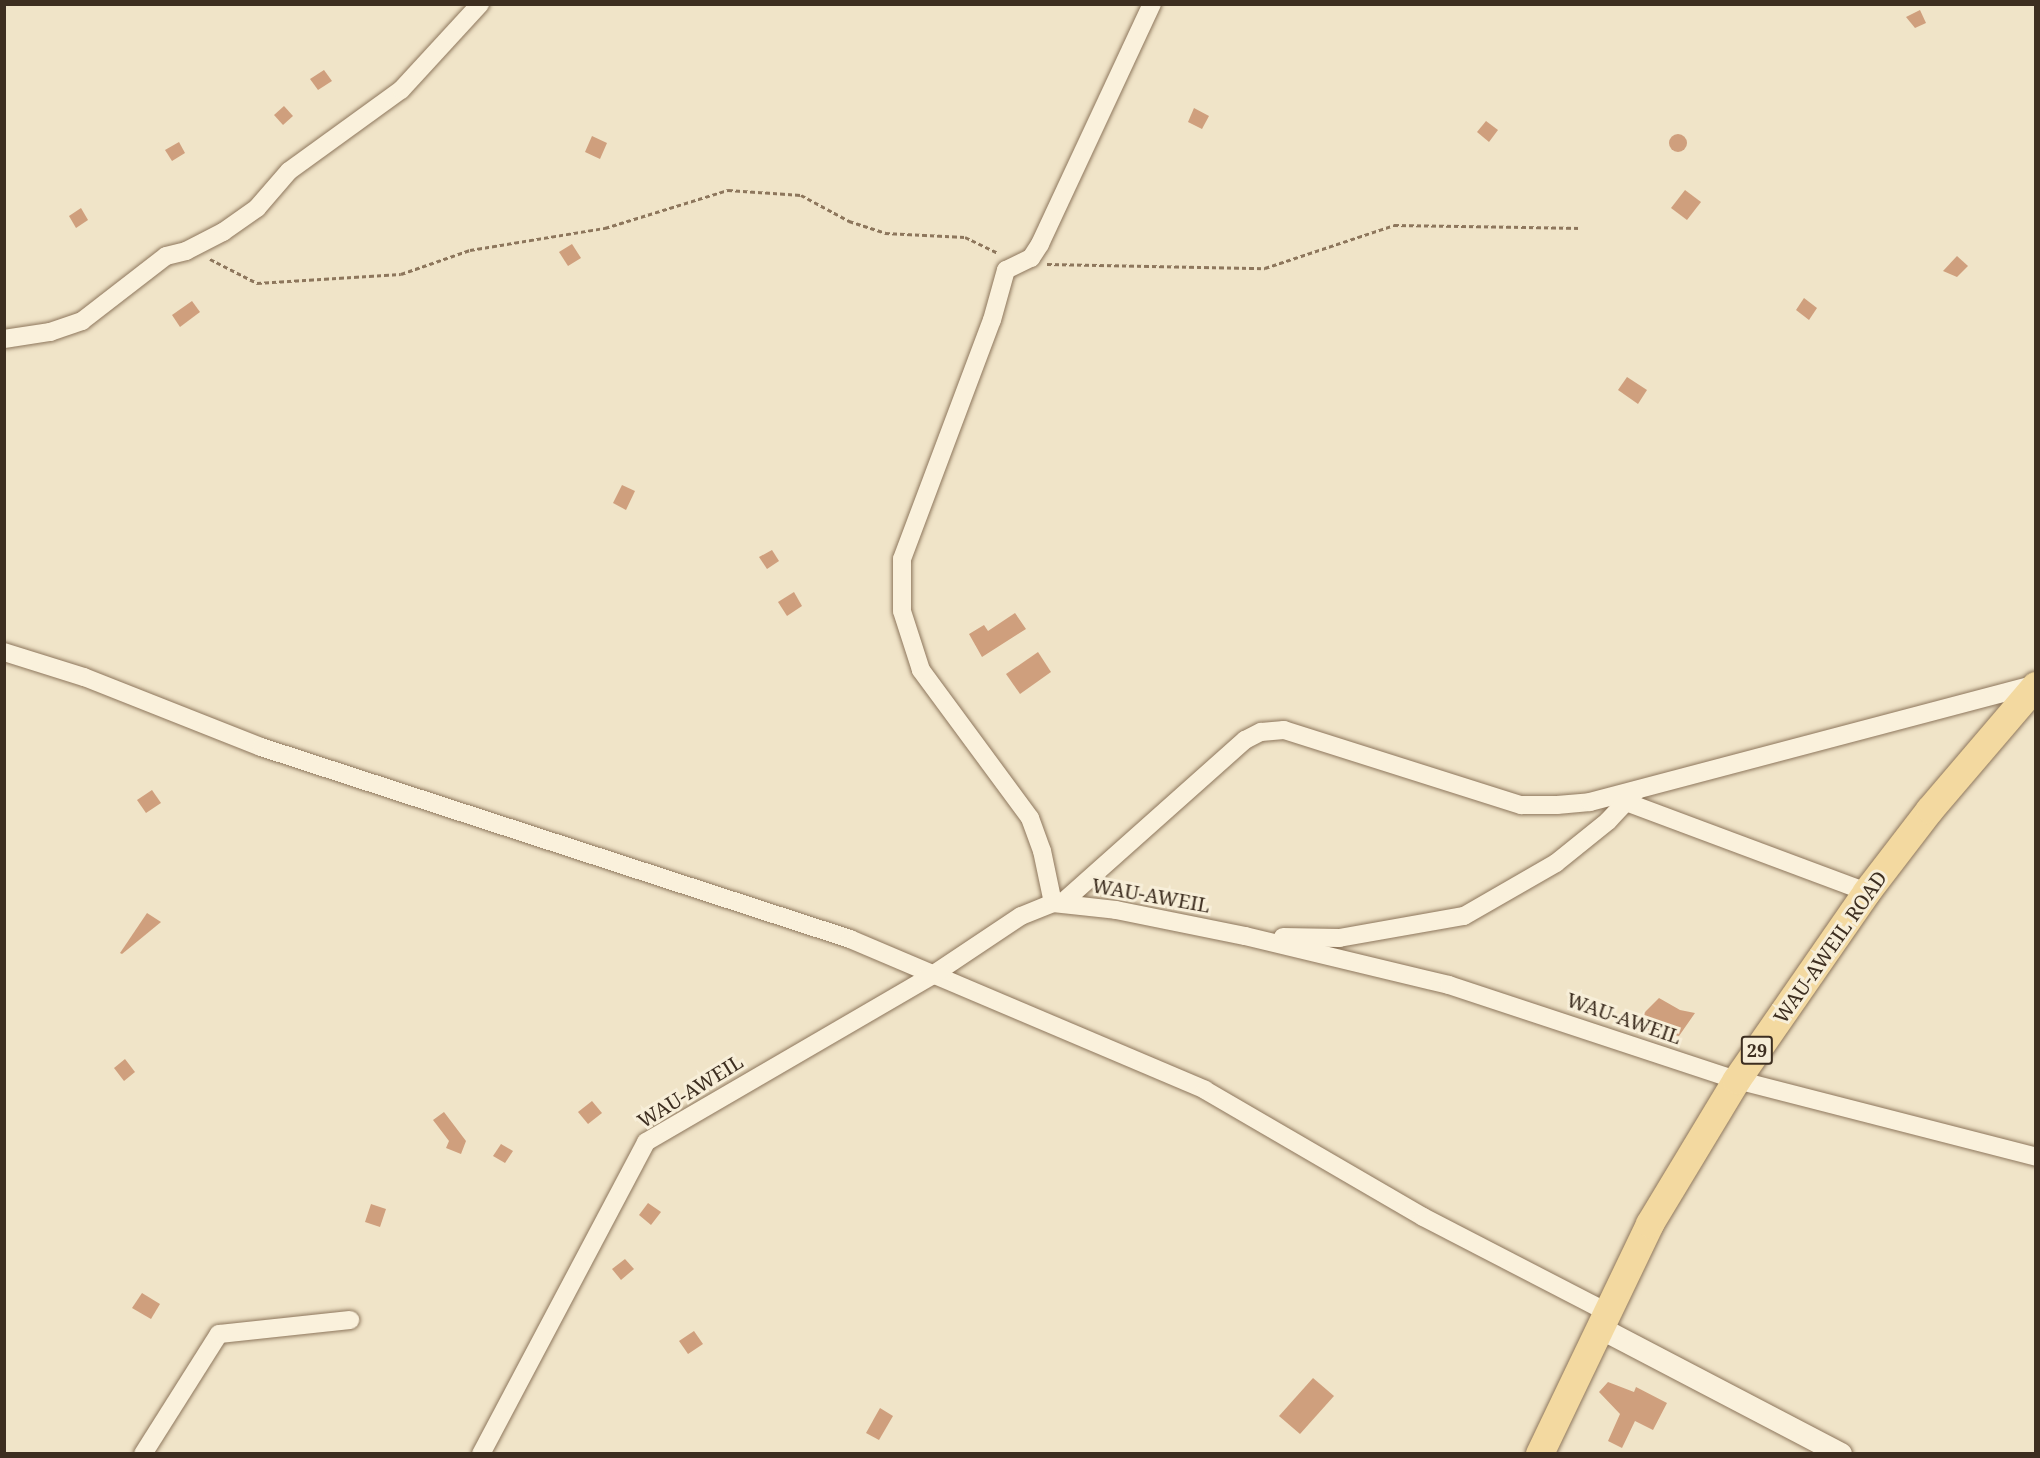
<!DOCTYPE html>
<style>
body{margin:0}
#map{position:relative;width:2040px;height:1458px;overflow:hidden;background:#f0e4c8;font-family:"Noto Serif",serif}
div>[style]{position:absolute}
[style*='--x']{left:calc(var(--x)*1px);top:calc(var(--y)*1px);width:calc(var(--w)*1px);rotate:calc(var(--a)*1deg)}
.building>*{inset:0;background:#cf9f7d}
.round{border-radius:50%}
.path>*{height:3px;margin-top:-1.5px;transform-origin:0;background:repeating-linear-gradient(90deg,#8d765c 0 4.5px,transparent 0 7.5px)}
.roads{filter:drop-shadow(0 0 2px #8d765c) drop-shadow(0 0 2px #8d765c)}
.minor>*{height:18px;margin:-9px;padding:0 9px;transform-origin:9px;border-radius:9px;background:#faf1dc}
.tertiary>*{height:22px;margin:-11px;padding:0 11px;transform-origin:11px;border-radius:11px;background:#faf1dc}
.primary>*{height:28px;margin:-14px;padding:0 14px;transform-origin:14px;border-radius:14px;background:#f3d9a0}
span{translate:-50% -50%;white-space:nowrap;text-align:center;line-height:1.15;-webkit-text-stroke:6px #f7eed8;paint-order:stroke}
.shield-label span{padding:2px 4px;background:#f7eed8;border:2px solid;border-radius:4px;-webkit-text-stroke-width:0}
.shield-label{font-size:18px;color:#3d2e20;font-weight:700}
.street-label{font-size:20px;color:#3d2e20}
.frame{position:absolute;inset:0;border:6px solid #3d2e20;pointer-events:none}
</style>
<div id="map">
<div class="building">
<div style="clip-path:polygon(1920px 10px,1926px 23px,1915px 28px,1906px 17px)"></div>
<div style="clip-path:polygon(324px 70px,332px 81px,318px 90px,310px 79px)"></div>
<div style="clip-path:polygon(284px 106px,293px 116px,283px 125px,274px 115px)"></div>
<div style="clip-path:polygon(1194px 108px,1209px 116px,1202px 129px,1188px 122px)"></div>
<div style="clip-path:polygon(1486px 121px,1498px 130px,1489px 142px,1477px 132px)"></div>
<div class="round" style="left:1669px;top:134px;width:18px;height:18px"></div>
<div style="clip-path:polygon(592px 136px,607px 143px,600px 159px,585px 152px)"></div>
<div style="clip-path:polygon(179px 142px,185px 153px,172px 161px,165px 150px)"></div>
<div style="clip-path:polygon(1685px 190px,1701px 202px,1687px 220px,1671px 208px)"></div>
<div style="clip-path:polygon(81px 208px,88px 220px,76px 228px,69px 216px)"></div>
<div style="clip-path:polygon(572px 244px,581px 258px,568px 266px,559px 252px)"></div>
<div style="clip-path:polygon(1957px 256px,1968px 266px,1957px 277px,1943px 271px)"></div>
<div style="clip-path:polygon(1804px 298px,1817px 308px,1809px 320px,1796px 310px)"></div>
<div style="clip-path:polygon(192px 301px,200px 312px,180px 327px,172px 315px)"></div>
<div style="clip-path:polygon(1627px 377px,1647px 390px,1638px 404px,1618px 390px)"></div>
<div style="clip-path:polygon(622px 485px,635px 491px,626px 510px,613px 503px)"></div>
<div style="clip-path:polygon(772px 550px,779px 561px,767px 569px,759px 557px)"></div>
<div style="clip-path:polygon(794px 592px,802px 606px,787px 616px,778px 602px)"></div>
<div style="clip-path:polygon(1015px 613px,1026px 629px,982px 657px,969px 634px,984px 625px,988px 631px)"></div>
<div style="clip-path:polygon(1038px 652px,1051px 672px,1020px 694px,1006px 674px)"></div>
<div style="clip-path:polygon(152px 790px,161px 803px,146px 813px,137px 800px)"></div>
<div style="clip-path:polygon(147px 913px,161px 922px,122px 954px,120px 953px)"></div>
<div style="clip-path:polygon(1659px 998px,1680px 1010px,1695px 1013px,1679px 1036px,1641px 1030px,1633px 1024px)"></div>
<div style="clip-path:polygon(125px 1059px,135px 1072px,124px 1081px,114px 1068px)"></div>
<div style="clip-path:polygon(592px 1101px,602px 1113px,588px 1124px,578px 1112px)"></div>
<div style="clip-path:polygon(444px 1112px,466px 1141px,461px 1154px,446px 1148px,449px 1141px,433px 1120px)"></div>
<div style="clip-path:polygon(501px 1144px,513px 1151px,505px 1163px,493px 1156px)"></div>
<div style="clip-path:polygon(648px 1203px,661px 1212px,651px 1225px,639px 1215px)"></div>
<div style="clip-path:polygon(371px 1204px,386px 1209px,380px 1227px,365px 1222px)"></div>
<div style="clip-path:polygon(625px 1259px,634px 1269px,621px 1280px,612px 1269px)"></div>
<div style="clip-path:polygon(142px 1293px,160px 1304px,151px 1319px,132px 1308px)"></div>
<div style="clip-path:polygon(694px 1331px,703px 1344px,688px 1354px,679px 1341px)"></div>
<div style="clip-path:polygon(1313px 1378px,1334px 1396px,1300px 1434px,1279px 1416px)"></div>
<div style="clip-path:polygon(1608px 1382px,1634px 1392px,1636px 1387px,1667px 1403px,1653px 1430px,1635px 1421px,1622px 1448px,1608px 1441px,1620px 1414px,1599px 1392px)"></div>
<div style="clip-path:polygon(880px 1408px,893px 1416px,879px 1440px,866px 1433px)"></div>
</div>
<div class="path">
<div style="--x:210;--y:259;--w:53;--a:27.1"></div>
<div style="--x:257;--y:283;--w:144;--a:-3.6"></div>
<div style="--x:401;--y:274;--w:73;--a:-19.2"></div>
<div style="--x:470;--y:250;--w:137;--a:-9.3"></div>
<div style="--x:605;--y:228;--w:129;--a:-17.2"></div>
<div style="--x:728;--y:190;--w:73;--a:3.9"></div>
<div style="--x:801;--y:195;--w:55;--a:28.4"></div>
<div style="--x:849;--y:221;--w:38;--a:18"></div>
<div style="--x:885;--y:233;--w:80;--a:2.9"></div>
<div style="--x:965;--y:237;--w:37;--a:26"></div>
<div style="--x:1047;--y:264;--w:218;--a:1.1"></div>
<div style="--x:1265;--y:268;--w:136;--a:-18.4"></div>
<div style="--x:1394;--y:225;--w:187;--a:0.9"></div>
</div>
<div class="roads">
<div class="minor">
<div style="--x:4;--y:339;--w:47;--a:-8.7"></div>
<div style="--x:50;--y:332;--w:34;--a:-19"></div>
<div style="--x:82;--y:321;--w:106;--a:-37.7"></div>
<div style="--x:166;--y:256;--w:21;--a:-14"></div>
<div style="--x:186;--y:251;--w:42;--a:-27.2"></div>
<div style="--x:223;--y:232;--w:42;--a:-35.2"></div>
<div style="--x:257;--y:208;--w:49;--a:-49.1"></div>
<div style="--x:289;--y:171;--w:138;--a:-35.9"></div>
<div style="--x:401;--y:90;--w:117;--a:-47.4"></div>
<div style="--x:4;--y:652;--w:84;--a:17.4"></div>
<div style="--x:84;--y:677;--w:190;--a:21.6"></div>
<div style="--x:261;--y:747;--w:620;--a:18.05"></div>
<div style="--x:850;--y:939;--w:386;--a:23"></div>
<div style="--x:1205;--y:1090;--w:252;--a:30.2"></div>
<div style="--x:1423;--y:1217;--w:205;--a:27.3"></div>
<div style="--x:1626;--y:802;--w:257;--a:20.5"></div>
<div style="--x:1063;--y:902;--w:244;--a:-41.7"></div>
<div style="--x:1245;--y:740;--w:18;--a:-27"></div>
<div style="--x:1261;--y:732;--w:23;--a:-5"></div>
<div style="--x:1284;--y:730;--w:249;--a:17.6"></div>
<div style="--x:1521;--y:805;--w:36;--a:0"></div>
<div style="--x:1557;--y:805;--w:33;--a:-5"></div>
<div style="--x:1590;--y:802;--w:461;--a:-14.8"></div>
<div style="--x:1053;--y:903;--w:53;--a:-101.9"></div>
<div style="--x:1042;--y:851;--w:35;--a:-110"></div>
<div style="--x:1030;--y:818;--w:184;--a:-126.4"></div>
<div style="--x:921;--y:670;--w:62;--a:-107.9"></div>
<div style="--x:902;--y:611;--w:52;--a:-90"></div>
<div style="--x:902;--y:559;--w:255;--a:-69.4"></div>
<div style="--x:992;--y:320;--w:52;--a:-74.4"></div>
<div style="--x:1006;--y:270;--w:28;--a:-26"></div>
<div style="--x:1031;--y:258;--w:17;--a:-57"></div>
<div style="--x:1040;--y:244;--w:265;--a:-65"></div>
<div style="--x:1283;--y:937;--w:56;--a:1"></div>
<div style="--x:1339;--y:938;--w:127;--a:-10"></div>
<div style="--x:1464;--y:916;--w:106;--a:-29.9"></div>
<div style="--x:1556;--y:863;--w:67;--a:-38.9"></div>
<div style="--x:1608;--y:821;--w:42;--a:-46.9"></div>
<div style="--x:143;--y:1454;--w:142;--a:-57.7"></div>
<div style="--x:219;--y:1334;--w:132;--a:-6.1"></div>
<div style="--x:481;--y:1454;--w:353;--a:-62.1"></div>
<div style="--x:646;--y:1142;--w:330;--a:-30.2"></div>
<div style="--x:931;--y:976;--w:108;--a:-33.7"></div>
<div style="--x:1021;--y:916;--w:35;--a:-22"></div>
<div style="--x:1053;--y:903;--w:63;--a:6.3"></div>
<div style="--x:1116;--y:910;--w:132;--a:11.4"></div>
<div style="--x:1245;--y:936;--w:210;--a:13.5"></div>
<div style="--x:1449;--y:985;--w:303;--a:18.3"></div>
<div style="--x:1737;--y:1080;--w:309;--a:14.4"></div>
</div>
<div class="tertiary">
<div style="--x:1600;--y:1328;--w:272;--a:27.6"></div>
</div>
<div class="primary">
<div style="--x:1540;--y:1454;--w:255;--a:-64.4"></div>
<div style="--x:1650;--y:1224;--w:168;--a:-58.9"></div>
<div style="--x:1737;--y:1080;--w:229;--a:-55.3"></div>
<div style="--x:1867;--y:892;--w:103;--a:-52.5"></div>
<div style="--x:1930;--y:810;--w:163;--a:-49.5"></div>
</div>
</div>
<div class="shield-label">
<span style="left:1757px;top:1050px">29</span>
</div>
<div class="street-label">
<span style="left:1151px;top:895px;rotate:10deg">WAU-AWEIL</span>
<span style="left:1830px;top:947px;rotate:-55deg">WAU-AWEIL ROAD</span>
<span style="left:1624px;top:1018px;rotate:19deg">WAU-AWEIL</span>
<span style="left:690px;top:1091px;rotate:-32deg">WAU-AWEIL</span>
</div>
<div class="frame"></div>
</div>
